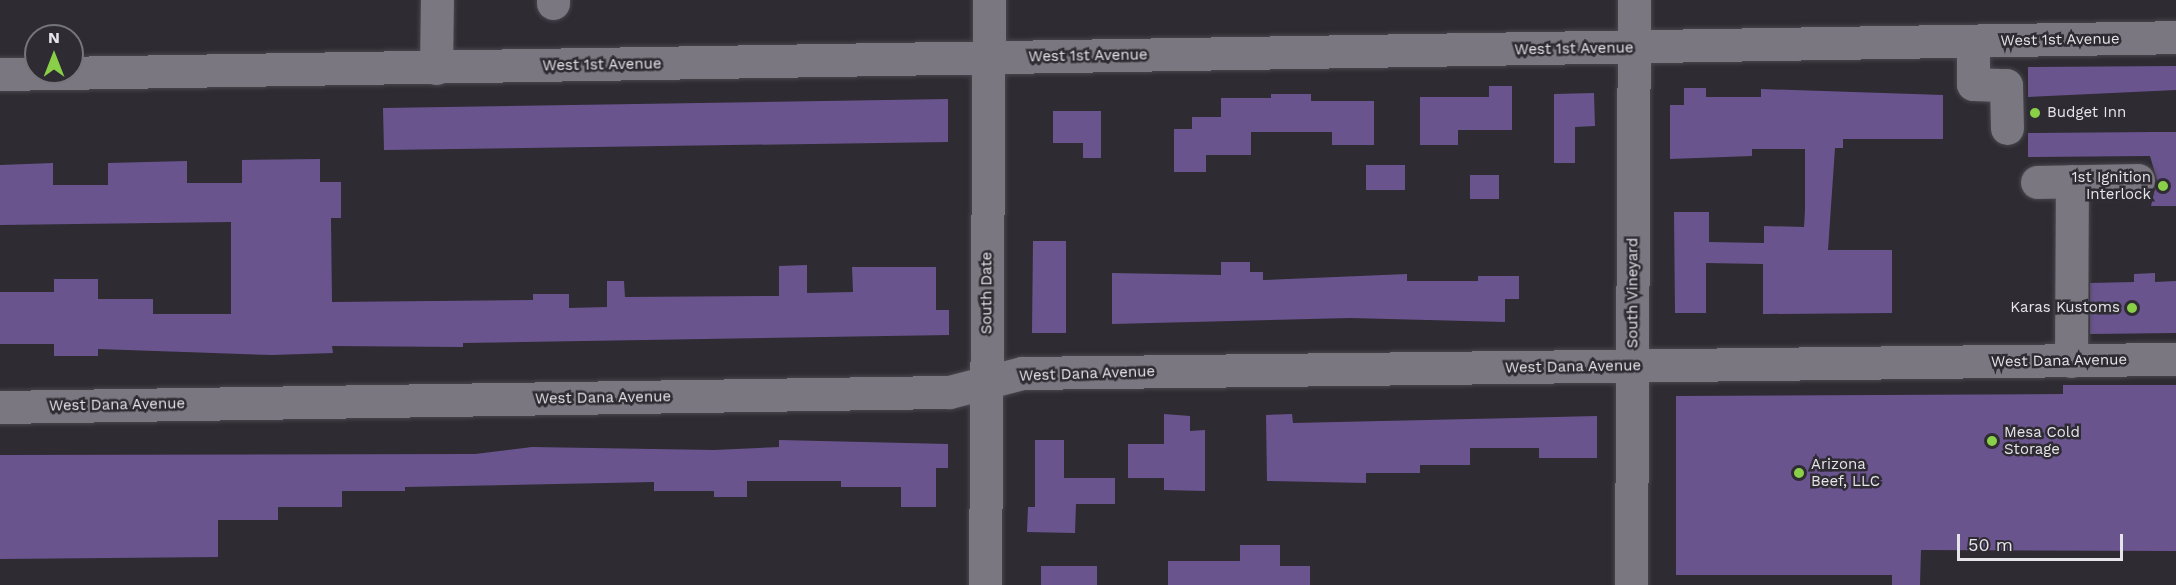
<!DOCTYPE html>
<style>
body{margin:0}
#map{position:relative;width:2176px;height:585px;overflow:hidden;background:#2e2b33;font-family:"Work Sans",sans-serif}
div>[style]{position:absolute}
[style*='--x']{left:calc(var(--x)*1px);top:calc(var(--y)*1px);width:calc(var(--w)*1px);rotate:calc(var(--a)*1deg)}
.building>*{inset:0;background:#6a548e}
.roads{filter:drop-shadow(0 0 2px #48464c) drop-shadow(0 0 2px #48464c)}
.minor>*{height:33px;margin:-16.5px;padding:0 16.5px;transform-origin:16.5px;border-radius:16.5px;background:#7a7780}
.dots>*{width:16px;height:16px;translate:-50% -50%;box-sizing:border-box;border:3px solid #2e2b33;border-radius:50%}
span{translate:-50% -50%;white-space:nowrap;text-align:center;line-height:1.15;-webkit-text-stroke:5px #2e2b33;paint-order:stroke}
.street-label{font-size:15px;color:#e5e4e9}
.poi-label{font-size:15px;color:#e5e4e9}
.left{translate:0 -50%;text-align:left}
.right{translate:-100% -50%;text-align:right}
.north{position:absolute;left:24px;top:24px;width:60px;height:60px;box-sizing:border-box;background:#2e2b33;border:2px solid #77757c;border-radius:50%;rotate:0deg;font-size:16px;font-weight:700;line-height:24px;text-align:center;color:#e5e4e9}
.north::after{content:'';display:block;margin:auto;width:21px;height:27px;background:#89cf48;clip-path:polygon(50% 0,100% 100%,50% 72%,0 100%)}
.scale{position:absolute;left:1957px;top:534px;width:166px;height:27px;box-sizing:border-box;border:3px solid #e5e4e9;border-top:0;padding-left:8px;font-size:18px;line-height:21px;white-space:nowrap;color:#e5e4e9;-webkit-text-stroke:4px #2e2b33;paint-order:stroke}
</style>
<div id="map">
<div class="building">
<div style="clip-path:polygon(2176px 66px,2176px 90px,2028px 97px,2028px 67px)"></div>
<div style="clip-path:polygon(1489px 86px,1512px 86px,1512px 130px,1458px 130px,1458px 145px,1420px 145px,1420px 97px,1489px 97px)"></div>
<div style="clip-path:polygon(1684px 88px,1706px 88px,1706px 97px,1761px 97px,1761px 89px,1943px 95px,1943px 139px,1843px 139px,1843px 148px,1835px 148px,1828px 250px,1892px 250px,1892px 313px,1763px 314px,1763px 264px,1706px 263px,1706px 313px,1675px 313px,1674px 212px,1709px 212px,1709px 242px,1764px 243px,1764px 226px,1804px 227px,1805px 210px,1805px 149px,1752px 149px,1752px 156px,1670px 159px,1670px 105px,1684px 105px)"></div>
<div style="clip-path:polygon(1594px 93px,1595px 126px,1575px 127px,1575px 163px,1554px 163px,1554px 94px)"></div>
<div style="clip-path:polygon(1271px 94px,1311px 94px,1311px 101px,1374px 101px,1374px 145px,1332px 145px,1332px 132px,1251px 132px,1251px 155px,1206px 155px,1206px 172px,1174px 172px,1174px 129px,1192px 129px,1192px 117px,1221px 117px,1221px 98px,1271px 98px)"></div>
<div style="clip-path:polygon(948px 99px,948px 142px,384px 150px,383px 108px)"></div>
<div style="clip-path:polygon(1053px 111px,1101px 111px,1101px 158px,1083px 158px,1083px 143px,1053px 143px)"></div>
<div style="clip-path:polygon(2155px 132px,2176px 132px,2176px 206px,2151px 206px,2157px 180px,2150px 156px,2028px 157px,2028px 133px)"></div>
<div style="clip-path:polygon(320px 159px,320px 182px,341px 182px,341px 218px,331px 218px,332px 302px,533px 300px,533px 294px,569px 294px,569px 308px,607px 307px,607px 281px,624px 281px,625px 297px,779px 296px,779px 266px,807px 265px,807px 293px,853px 292px,852px 267px,936px 267px,936px 310px,949px 310px,949px 335px,463px 343px,463px 347px,332px 346px,333px 353px,272px 355px,98px 349px,98px 356px,54px 356px,54px 344px,0 344px,0 292px,54px 292px,54px 279px,98px 279px,98px 299px,153px 299px,153px 314px,231px 314px,231px 222px,0 225px,0 165px,53px 163px,53px 185px,108px 185px,108px 163px,187px 161px,187px 183px,242px 183px,242px 160px)"></div>
<div style="clip-path:polygon(1366px 165px,1405px 165px,1405px 190px,1366px 190px)"></div>
<div style="clip-path:polygon(1470px 175px,1499px 175px,1499px 199px,1470px 199px)"></div>
<div style="clip-path:polygon(1033px 241px,1066px 241px,1066px 333px,1032px 333px)"></div>
<div style="clip-path:polygon(1221px 262px,1250px 262px,1250px 272px,1263px 272px,1263px 280px,1407px 274px,1407px 281px,1478px 281px,1478px 276px,1519px 276px,1519px 299px,1505px 299px,1505px 322px,1350px 318px,1112px 324px,1112px 273px,1221px 275px)"></div>
<div style="clip-path:polygon(2155px 273px,2155px 282px,2176px 281px,2176px 333px,2090px 334px,2090px 283px,2134px 282px,2134px 274px)"></div>
<div style="clip-path:polygon(2063px 385px,2176px 385px,2176px 551px,1921px 550px,1920px 585px,1892px 585px,1892px 575px,1676px 575px,1676px 396px,2063px 394px)"></div>
<div style="clip-path:polygon(1164px 414px,1190px 416px,1190px 431px,1205px 430px,1205px 491px,1164px 490px,1164px 478px,1128px 478px,1128px 444px,1164px 444px)"></div>
<div style="clip-path:polygon(1292px 414px,1293px 423px,1597px 416px,1597px 458px,1539px 458px,1539px 448px,1470px 448px,1470px 465px,1420px 465px,1420px 473px,1366px 473px,1366px 483px,1267px 481px,1266px 415px)"></div>
<div style="clip-path:polygon(779px 440px,948px 444px,948px 468px,936px 468px,936px 507px,901px 507px,901px 487px,841px 487px,841px 481px,747px 481px,747px 497px,714px 497px,714px 491px,654px 491px,654px 482px,405px 487px,405px 491px,342px 491px,342px 507px,278px 507px,278px 520px,218px 520px,218px 557px,0 559px,0 455px,475px 454px,532px 447px,714px 450px,779px 447px)"></div>
<div style="clip-path:polygon(1035px 440px,1064px 440px,1064px 478px,1115px 478px,1115px 504px,1076px 504px,1075px 533px,1027px 532px,1028px 507px,1035px 507px)"></div>
<div style="clip-path:polygon(1240px 545px,1280px 545px,1280px 566px,1310px 566px,1310px 585px,1168px 585px,1168px 561px,1240px 561px)"></div>
<div style="clip-path:polygon(1041px 566px,1097px 566px,1097px 585px,1041px 585px)"></div>
</div>
<div class="roads">
<div class="minor">
<div style="--x:553;--y:0;--w:3;--a:90"></div>
<div style="--x:1973;--y:42;--w:42;--a:90"></div>
<div style="--x:1973;--y:84;--w:33;--a:2"></div>
<div style="--x:2006;--y:85;--w:43;--a:88.7"></div>
<div style="--x:436;--y:68;--w:68;--a:-89.2"></div>
<div style="--x:0;--y:74;--w:2176;--a:-0.97"></div>
<div style="--x:2037;--y:182;--w:101;--a:-1.1"></div>
<div style="--x:2071;--y:361;--w:180;--a:-89.7"></div>
<div style="--x:0;--y:407;--w:949;--a:-0.91"></div>
<div style="--x:949;--y:392;--w:75;--a:-14.6"></div>
<div style="--x:1022;--y:373;--w:1154;--a:-0.7"></div>
<div style="--x:985;--y:585;--w:585;--a:-89.61"></div>
<div style="--x:1631;--y:585;--w:585;--a:-89.71"></div>
</div>
</div>
<div class="dots">
<div style="left:2035px;top:113px;background:#89cf48"></div>
<div style="left:2163px;top:186px;background:#89cf48"></div>
<div style="left:2132px;top:308px;background:#89cf48"></div>
<div style="left:1992px;top:441px;background:#89cf48"></div>
<div style="left:1799px;top:473px;background:#89cf48"></div>
</div>
<div class="street-label">
<span style="left:2060px;top:40px;rotate:-1deg">West 1st Avenue</span>
<span style="left:1574px;top:49px;rotate:-1deg">West 1st Avenue</span>
<span style="left:1088px;top:56px;rotate:-1deg">West 1st Avenue</span>
<span style="left:602px;top:65px;rotate:-1deg">West 1st Avenue</span>
<span style="left:987px;top:293px;rotate:-90deg">South Date</span>
<span style="left:1633px;top:293px;rotate:-90deg">South Vineyard</span>
<span style="left:2059px;top:361px;rotate:-1deg">West Dana Avenue</span>
<span style="left:1573px;top:367px;rotate:-1deg">West Dana Avenue</span>
<span style="left:1087px;top:374px;rotate:-2deg">West Dana Avenue</span>
<span style="left:603px;top:398px;rotate:-1deg">West Dana Avenue</span>
<span style="left:117px;top:405px;rotate:-1deg">West Dana Avenue</span>
</div>
<div class="poi-label">
<span class="left" style="left:2047px;top:113px">Budget Inn</span>
<span class="right" style="left:2151px;top:186px">1st Ignition<br>Interlock</span>
<span class="right" style="left:2120px;top:308px">Karas Kustoms</span>
<span class="left" style="left:2004px;top:441px">Mesa Cold<br>Storage</span>
<span class="left" style="left:1811px;top:473px">Arizona<br>Beef, LLC</span>
</div>
<div class="north">N</div>
<div class="scale">50 m</div>
</div>
